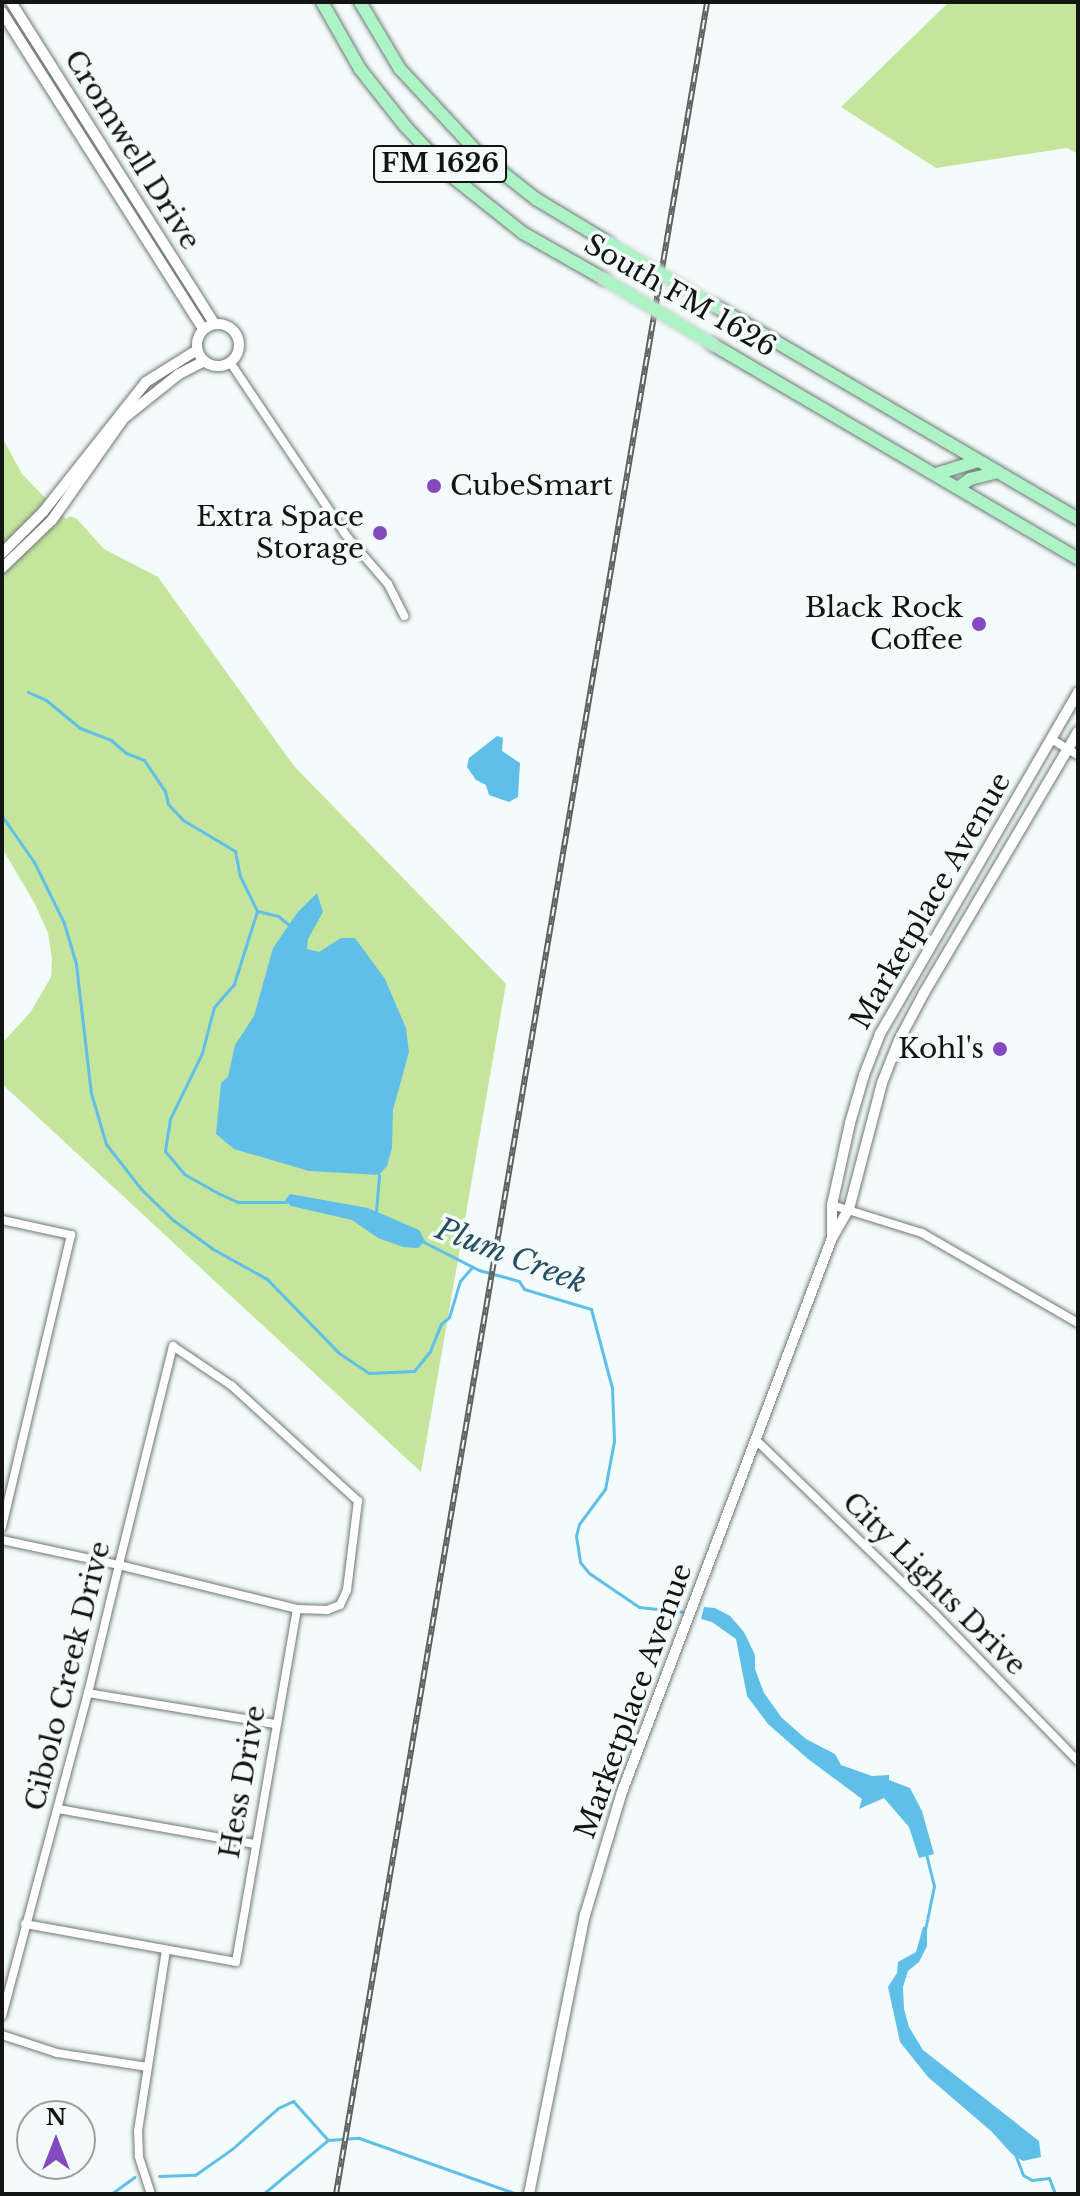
<!DOCTYPE html>
<style>
body{margin:0}
#map{position:relative;width:1080px;height:2196px;overflow:hidden;background:#f3fcfa;font-family:"Libre Baskerville",serif}
div>[style]{position:absolute}
[style*='--x']{left:calc(var(--x)*1px);top:calc(var(--y)*1px);width:calc(var(--w)*1px);rotate:calc(var(--a)*1deg)}
.green>*{inset:0;background:#c5e59d}
.water>*{inset:0;background:#60bfe9}
.stream>*{height:3px;margin:-1.5px;padding:0 1.5px;transform-origin:1.5px;border-radius:1.5px;background:#60bfe9}
.roads{filter:drop-shadow(0 0 2px #707876) drop-shadow(0 0 2px #707876)}
.minor>*{height:8px;margin:-4px;padding:0 4px;transform-origin:4px;border-radius:4px;background:#fff}
.tertiary>*{height:10px;margin:-5px;padding:0 5px;transform-origin:5px;border-radius:5px;background:#fff}
.tertiary>.ring{margin:-5px;padding:0;box-sizing:content-box;background:none;border:10px solid #fff;border-radius:50%}
.primary>*{height:12px;margin:-6px;padding:0 6px;transform-origin:6px;border-radius:6px;background:#acf3c5}
.rail>*{height:6px;margin-top:-3px;transform-origin:0;background:repeating-linear-gradient(90deg,#f3fcfa 0 9px,#5d6261 0 18px);box-sizing:border-box;border-block:2px solid #5d6261}
.bridges{filter:drop-shadow(0 0 2px #d4d5d5) drop-shadow(0 0 2px #d4d5d5)}
.primary-bridge>*{height:12px;margin:-6px;padding:0 6px;transform-origin:6px;border-radius:6px;background:#acf3c5}
.dots>*{width:22px;height:22px;translate:-50% -50%;box-sizing:border-box;border:4px solid #f3fcfa;border-radius:50%}
span{translate:-50% -50%;white-space:nowrap;text-align:center;line-height:1.15;-webkit-text-stroke:7px #f3fcfa;paint-order:stroke}
.shield-label span{padding:2px 6px;background:#f3fcfa;border:2px solid;border-radius:6px;-webkit-text-stroke-width:0}
.shield-label{font-size:26px;color:#121514;font-weight:700}
.street-label{font-size:28px;color:#121514}
.poi-label{font-size:28px;color:#121514}
.left{translate:0 -50%;text-align:left}
.right{translate:-100% -50%;text-align:right}
.water-label{font-size:30px;color:#265062;font-style:italic}
.frame{position:absolute;inset:0;border:4px solid #121514;pointer-events:none}
.north{position:absolute;left:16px;top:2100px;width:80px;height:80px;box-sizing:border-box;background:#f3fcfa;border:2px solid #99a09e;border-radius:50%;rotate:0deg;font-size:22px;font-weight:700;line-height:32px;text-align:center;color:#121514}
.north::after{content:'';display:block;margin:auto;width:28px;height:36px;background:#8549bf;clip-path:polygon(50% 0,100% 100%,50% 72%,0 100%)}
</style>
<div id="map">
<div class="green">
<div style="clip-path:polygon(949px 2px,1078px 2px,1078px 154px,1067px 148px,936px 168px,841px 107px)"></div>
<div style="clip-path:polygon(2px 437px,22px 474px,66px 519px,70px 516px,77px 519px,104px 549px,158px 577px,294px 766px,506px 984px,421px 1472px,2px 1084px,2px 1043px,30px 1013px,51px 977px,52px 959px,48px 933px,35px 904px,2px 848px)"></div>
</div>
<div class="water">
<div style="clip-path:polygon(497px 736px,503px 738px,502px 751px,520px 763px,518px 797px,509px 802px,489px 795px,486px 785px,476px 780px,467px 767px,469px 758px)"></div>
<div style="clip-path:polygon(317px 893px,323px 912px,308px 939px,307px 949px,319px 952px,341px 938px,355px 938px,385px 979px,406px 1028px,409px 1052px,393px 1110px,392px 1148px,387px 1166px,379px 1175px,309px 1171px,234px 1149px,216px 1134px,221px 1083px,228px 1077px,235px 1045px,254px 1016px,273px 948px,297px 913px)"></div>
<div style="clip-path:polygon(290px 1194px,368px 1208px,419px 1230px,425px 1241px,418px 1248px,403px 1247px,378px 1238px,352px 1220px,291px 1206px,285px 1200px)"></div>
<div style="clip-path:polygon(704px 1607px,715px 1608px,730px 1616px,744px 1632px,755px 1655px,755px 1669px,764px 1693px,782px 1718px,806px 1739px,835px 1754px,841px 1765px,872px 1776px,889px 1775px,889px 1780px,910px 1788px,922px 1811px,934px 1854px,919px 1858px,909px 1827px,884px 1798px,859px 1809px,862px 1799px,808px 1759px,768px 1724px,747px 1696px,736px 1639px,712px 1622px,701px 1619px)"></div>
<div style="clip-path:polygon(927px 1926px,927px 1946px,919px 1962px,908px 1971px,903px 1987px,904px 2009px,909px 2027px,923px 2050px,1039px 2141px,1041px 2157px,1023px 2161px,1012px 2154px,991px 2131px,928px 2077px,900px 2042px,888px 1987px,897px 1973px,898px 1962px,916px 1952px,923px 1927px)"></div>
</div>
<div class="stream">
<div style="--x:28;--y:692;--w:20;--a:24"></div>
<div style="--x:46;--y:700;--w:44;--a:39.5"></div>
<div style="--x:80;--y:728;--w:33;--a:21"></div>
<div style="--x:111;--y:740;--w:20;--a:41"></div>
<div style="--x:126;--y:753;--w:19;--a:21"></div>
<div style="--x:144;--y:760;--w:37;--a:56"></div>
<div style="--x:165;--y:791;--w:13;--a:77"></div>
<div style="--x:168;--y:804;--w:22;--a:47"></div>
<div style="--x:183;--y:820;--w:61;--a:30.8"></div>
<div style="--x:235;--y:851;--w:25;--a:79"></div>
<div style="--x:240;--y:876;--w:39;--a:64"></div>
<div style="--x:257;--y:911;--w:77;--a:107.5"></div>
<div style="--x:234;--y:984;--w:30;--a:131"></div>
<div style="--x:214;--y:1007;--w:48;--a:104.6"></div>
<div style="--x:202;--y:1053;--w:73;--a:115.9"></div>
<div style="--x:170;--y:1119;--w:32;--a:99"></div>
<div style="--x:165;--y:1151;--w:30;--a:50"></div>
<div style="--x:184;--y:1174;--w:41;--a:29.1"></div>
<div style="--x:220;--y:1194;--w:20;--a:24"></div>
<div style="--x:238;--y:1202;--w:48;--a:0"></div>
<div style="--x:2;--y:816;--w:56;--a:55.2"></div>
<div style="--x:34;--y:862;--w:68;--a:63.8"></div>
<div style="--x:64;--y:923;--w:43;--a:73.7"></div>
<div style="--x:76;--y:964;--w:130;--a:83.4"></div>
<div style="--x:91;--y:1093;--w:53;--a:73.6"></div>
<div style="--x:106;--y:1144;--w:57;--a:52.1"></div>
<div style="--x:141;--y:1189;--w:45;--a:44.1"></div>
<div style="--x:173;--y:1220;--w:49;--a:35.9"></div>
<div style="--x:213;--y:1249;--w:62;--a:29.1"></div>
<div style="--x:267;--y:1279;--w:103;--a:45.8"></div>
<div style="--x:339;--y:1353;--w:36;--a:34"></div>
<div style="--x:369;--y:1373;--w:45;--a:-2.5"></div>
<div style="--x:414;--y:1371;--w:26;--a:-51"></div>
<div style="--x:430;--y:1351;--w:29;--a:-68"></div>
<div style="--x:441;--y:1324;--w:11;--a:-41"></div>
<div style="--x:449;--y:1317;--w:38;--a:-73"></div>
<div style="--x:460;--y:1281;--w:18;--a:-49"></div>
<div style="--x:257;--y:911;--w:22;--a:13"></div>
<div style="--x:278;--y:916;--w:13;--a:39"></div>
<div style="--x:376;--y:1211;--w:36;--a:-85"></div>
<div style="--x:422;--y:1241;--w:64;--a:27"></div>
<div style="--x:479;--y:1270;--w:41;--a:15.4"></div>
<div style="--x:519;--y:1281;--w:9;--a:58"></div>
<div style="--x:524;--y:1289;--w:70;--a:16.6"></div>
<div style="--x:591;--y:1309;--w:82;--a:75.1"></div>
<div style="--x:612;--y:1388;--w:53;--a:87.8"></div>
<div style="--x:614;--y:1441;--w:49;--a:100.6"></div>
<div style="--x:605;--y:1489;--w:44;--a:126.6"></div>
<div style="--x:579;--y:1524;--w:12;--a:104"></div>
<div style="--x:576;--y:1536;--w:26;--a:81"></div>
<div style="--x:580;--y:1562;--w:14;--a:51"></div>
<div style="--x:589;--y:1573;--w:60;--a:34.2"></div>
<div style="--x:639;--y:1607;--w:46;--a:6.2"></div>
<div style="--x:925;--y:1930;--w:45;--a:-78.4"></div>
<div style="--x:934;--y:1886;--w:33;--a:-104"></div>
<div style="--x:1015;--y:2154;--w:22;--a:69"></div>
<div style="--x:1023;--y:2175;--w:10;--a:29"></div>
<div style="--x:1032;--y:2180;--w:17;--a:-7"></div>
<div style="--x:1049;--y:2178;--w:17;--a:69"></div>
<div style="--x:159;--y:2176;--w:36;--a:-2"></div>
<div style="--x:195;--y:2175;--w:45;--a:-35.1"></div>
<div style="--x:232;--y:2149;--w:62;--a:-41.7"></div>
<div style="--x:278;--y:2108;--w:17;--a:-25"></div>
<div style="--x:293;--y:2101;--w:52;--a:48.1"></div>
<div style="--x:111;--y:2194;--w:29;--a:-36"></div>
<div style="--x:263;--y:2194;--w:85;--a:-39.7"></div>
<div style="--x:328;--y:2140;--w:31;--a:-4"></div>
<div style="--x:359;--y:2138;--w:168;--a:19.5"></div>
</div>
<div class="roads">
<div class="minor">
<div style="--x:230;--y:362;--w:207;--a:56.2"></div>
<div style="--x:345;--y:534;--w:66;--a:49.3"></div>
<div style="--x:388;--y:584;--w:36;--a:63"></div>
<div style="--x:1051;--y:739;--w:31;--a:31"></div>
<div style="--x:832;--y:1205;--w:94;--a:17.3"></div>
<div style="--x:922;--y:1233;--w:180;--a:30"></div>
<div style="--x:2;--y:1220;--w:71;--a:12.3"></div>
<div style="--x:71;--y:1235;--w:300;--a:103.3"></div>
<div style="--x:757;--y:1441;--w:247;--a:44.2"></div>
<div style="--x:934;--y:1613;--w:206;--a:45.8"></div>
<div style="--x:2;--y:1540;--w:120;--a:12.1"></div>
<div style="--x:119;--y:1565;--w:183;--a:13.9"></div>
<div style="--x:297;--y:1609;--w:30;--a:2"></div>
<div style="--x:327;--y:1610;--w:14;--a:-21"></div>
<div style="--x:340;--y:1605;--w:17;--a:-65"></div>
<div style="--x:347;--y:1590;--w:90;--a:-83"></div>
<div style="--x:358;--y:1501;--w:171;--a:-137.6"></div>
<div style="--x:232;--y:1386;--w:71;--a:-145.9"></div>
<div style="--x:173;--y:1346;--w:226;--a:103.9"></div>
<div style="--x:119;--y:1565;--w:132;--a:103.6"></div>
<div style="--x:88;--y:1693;--w:334;--a:104.9"></div>
<div style="--x:88;--y:1693;--w:190;--a:9.4"></div>
<div style="--x:58;--y:1809;--w:200;--a:10.1"></div>
<div style="--x:25;--y:1924;--w:214;--a:10.2"></div>
<div style="--x:236;--y:1962;--w:358;--a:-80.2"></div>
<div style="--x:2;--y:2035;--w:58;--a:18.1"></div>
<div style="--x:57;--y:2053;--w:91;--a:8.8"></div>
<div style="--x:151;--y:2194;--w:40;--a:-108"></div>
<div style="--x:139;--y:2156;--w:25;--a:-92"></div>
<div style="--x:138;--y:2131;--w:183;--a:-81.2"></div>
</div>
<div class="tertiary">
<div style="--x:11;--y:2;--w:380;--a:57.7"></div>
<div style="--x:2;--y:12;--w:375;--a:57.6"></div>
<div class="ring" style="left:197px;top:324px;width:32px;height:32px"></div>
<div style="--x:2;--y:553;--w:58;--a:-45"></div>
<div style="--x:43;--y:512;--w:166;--a:-51.6"></div>
<div style="--x:146;--y:382;--w:60;--a:-32.1"></div>
<div style="--x:2;--y:568;--w:69;--a:-43.8"></div>
<div style="--x:52;--y:520;--w:125;--a:-54.8"></div>
<div style="--x:124;--y:418;--w:70;--a:-38.7"></div>
<div style="--x:179;--y:374;--w:28;--a:-27"></div>
<div style="--x:832;--y:1238;--w:33;--a:-90"></div>
<div style="--x:832;--y:1205;--w:84;--a:-77.6"></div>
<div style="--x:850;--y:1123;--w:50;--a:-73.7"></div>
<div style="--x:864;--y:1075;--w:44;--a:-68.7"></div>
<div style="--x:880;--y:1034;--w:395;--a:-59.9"></div>
<div style="--x:529;--y:2194;--w:285;--a:-78.7"></div>
<div style="--x:585;--y:1915;--w:128;--a:-73.3"></div>
<div style="--x:622;--y:1792;--w:592;--a:-69.24"></div>
<div style="--x:832;--y:1238;--w:34;--a:-60"></div>
<div style="--x:849;--y:1209;--w:130;--a:-75.3"></div>
<div style="--x:882;--y:1083;--w:46;--a:-68.4"></div>
<div style="--x:899;--y:1040;--w:53;--a:-62"></div>
<div style="--x:924;--y:993;--w:303;--a:-59.5"></div>
</div>
<div class="primary">
<div style="--x:322;--y:2;--w:77;--a:60.4"></div>
<div style="--x:360;--y:69;--w:73;--a:51.7"></div>
<div style="--x:405;--y:126;--w:71;--a:46.7"></div>
<div style="--x:454;--y:178;--w:88;--a:38.6"></div>
<div style="--x:523;--y:233;--w:93;--a:29.6"></div>
<div style="--x:360;--y:2;--w:78;--a:59.2"></div>
<div style="--x:400;--y:69;--w:116;--a:47.1"></div>
<div style="--x:479;--y:154;--w:73;--a:38.3"></div>
<div style="--x:536;--y:199;--w:85;--a:31.1"></div>
<div style="--x:715;--y:306;--w:421;--a:30.4"></div>
<div style="--x:712;--y:344;--w:424;--a:30.4"></div>
<div style="--x:936;--y:474;--w:44;--a:-17.2"></div>
<div style="--x:959;--y:487;--w:14;--a:-36"></div>
<div style="--x:970;--y:479;--w:29;--a:-14"></div>
</div>
</div>
<div class="rail">
<div style="--x:336;--y:2194;--w:2223;--a:-80.39"></div>
</div>
<div class="bridges">
<div class="primary-bridge">
<div style="--x:609;--y:243;--w:123;--a:30.7"></div>
<div style="--x:604;--y:279;--w:126;--a:31"></div>
</div>
</div>
<div class="dots">
<div style="left:434px;top:486px;background:#8549bf"></div>
<div style="left:380px;top:533px;background:#8549bf"></div>
<div style="left:979px;top:624px;background:#8549bf"></div>
<div style="left:1000px;top:1049px;background:#8549bf"></div>
</div>
<div class="shield-label">
<span style="left:440px;top:164px">FM 1626</span>
</div>
<div class="street-label">
<span style="left:132px;top:150px;rotate:58deg">Cromwell Drive</span>
<span style="left:680px;top:296px;rotate:30deg">South FM 1626</span>
<span style="left:931px;top:901px;rotate:-60deg">Marketplace Avenue</span>
<span style="left:934px;top:1584px;rotate:45deg">City Lights Drive</span>
<span style="left:68px;top:1676px;rotate:-76deg">Cibolo Creek Drive</span>
<span style="left:634px;top:1701px;rotate:-70deg">Marketplace Avenue</span>
<span style="left:243px;top:1782px;rotate:-80deg">Hess Drive</span>
</div>
<div class="poi-label">
<span class="left" style="left:450px;top:486px">CubeSmart</span>
<span class="right" style="left:364px;top:533px">Extra Space<br>Storage</span>
<span class="right" style="left:963px;top:624px">Black Rock<br>Coffee</span>
<span class="right" style="left:984px;top:1049px">Kohl's</span>
</div>
<div class="water-label">
<span style="left:511px;top:1256px;rotate:21deg">Plum Creek</span>
</div>
<div class="frame"></div>
<div class="north">N</div>
</div>
